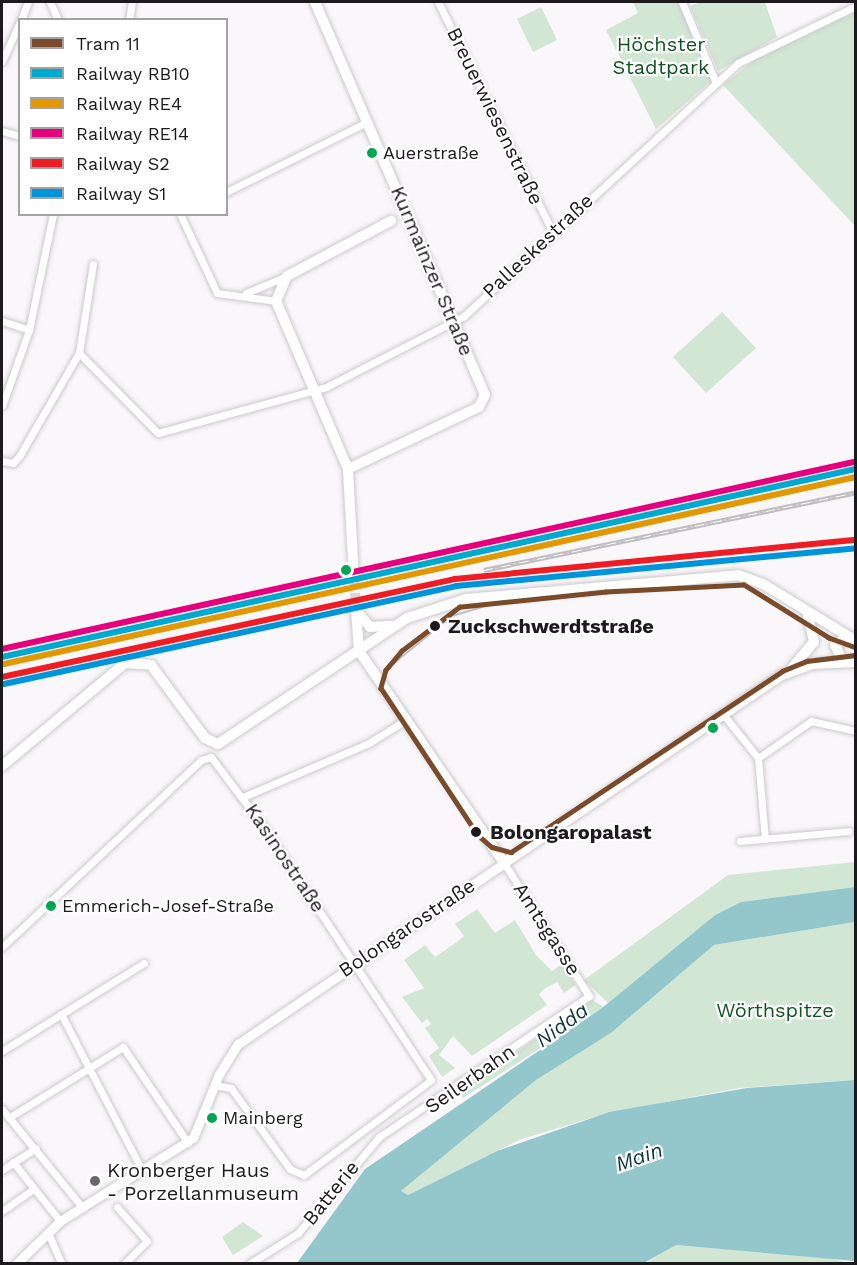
<!DOCTYPE html>
<meta charset="utf-8">
<style>
body{margin:0}
#map{position:relative;width:857px;height:1265px;overflow:hidden;background:#faf7fb;font-family:"Work Sans",sans-serif}
div>[style]{position:absolute}
[style*='--x']{left:calc(var(--x)*1px);top:calc(var(--y)*1px);width:calc(var(--w)*1px);rotate:calc(var(--a)*1deg)}
.green>*{inset:0;background:#d2e6d4}
.water>*{inset:0;background:#93c7cb}
.secondary-tunnel>*{height:10px;margin-top:-5px;transform-origin:0;background:repeating-linear-gradient(90deg,#d9d6da 0 10px,transparent 0 15px)}
.roads{filter:drop-shadow(0 0 2px #ccc9cc) drop-shadow(0 0 2px #ccc9cc)}
.minor>*{height:7px;margin:-3.5px;padding:0 3.5px;transform-origin:3.5px;border-radius:3.5px;background:#fefefe}
.tertiary>*{height:9px;margin:-4.5px;padding:0 4.5px;transform-origin:4.5px;border-radius:4.5px;background:#fefefe}
.secondary>*{height:10px;margin:-5px;padding:0 5px;transform-origin:5px;border-radius:5px;background:#fefefe}
.tram>*{height:1.5px;margin:-0.75px;padding:0 0.75px;transform-origin:0.75px;border-radius:0.75px;background:#bebdbf}
.rail>*{height:5px;margin-top:-2.5px;transform-origin:0;background:repeating-linear-gradient(90deg,#fff 0 9px,#bebdbf 0 18px);box-sizing:border-box;border-block:2px solid #bebdbf}
.rail-1>*{height:6px;margin:-3px;padding:0 3px;transform-origin:3px;border-radius:3px;background:#00a9ce}
.rail-2>*{height:6px;margin:-3px;padding:0 3px;transform-origin:3px;border-radius:3px;background:#e19803}
.rail-3>*{height:6px;margin:-3px;padding:0 3px;transform-origin:3px;border-radius:3px;background:#e5007d}
.rail-4>*{height:6px;margin:-3px;padding:0 3px;transform-origin:3px;border-radius:3px;background:#ee1c23}
.rail-5>*{height:6px;margin:-3px;padding:0 3px;transform-origin:3px;border-radius:3px;background:#0095da}
.tram-1>*{height:4.5px;margin:-2.25px;padding:0 2.25px;transform-origin:2.25px;border-radius:2.25px;background:#7a4b2a}
.dots>*{width:16px;height:16px;translate:-50% -50%;box-sizing:border-box;border:3px solid #fff;border-radius:50%}
span{translate:-50% -50%;white-space:nowrap;text-align:center;line-height:1.15;-webkit-text-stroke:4.5px #fff;paint-order:stroke}
.bus-label{font-size:18px;color:#1c1a1c}
.left{translate:0 -50%;text-align:left}
.park-label{font-size:20px;color:#10531f}
.street-label{font-size:20px;color:#1c1a1c}
.stop-label{font-size:20px;color:#1c1a1c;font-weight:700}
.poi-label{font-size:20px;color:#1c1a1c}
.water-label{font-size:21px;color:#103538;font-style:italic}
.frame{position:absolute;inset:0;border:3px solid #1c1a1c;pointer-events:none}
.legend{position:absolute;left:18px;top:18px;width:210px;height:198px;box-sizing:border-box;background:#fff;border:2px solid #a4a3a4;margin:0;padding:8px 10px;list-style:none;font-size:18px;color:#1c1a1c}
.legend li{display:flex;align-items:center;gap:12px;height:30px}
.legend b{width:30px;border:2px solid #a4a3a4}
</style>
<div id="map">
<div class="green">
<div style="clip-path:polygon(633px 2px,678px 2px,712px 80px,656px 129px,606px 30px,638px 13px)"></div>
<div style="clip-path:polygon(701px 2px,765px 2px,777px 37px,718px 71px,690px 6px)"></div>
<div style="clip-path:polygon(541px 7px,557px 40px,533px 52px,517px 19px)"></div>
<div style="clip-path:polygon(855px 12px,856px 12px,855px 226px,723px 85px,754px 60px)"></div>
<div style="clip-path:polygon(722px 312px,756px 348px,706px 393px,673px 357px)"></div>
<div style="clip-path:polygon(855px 862px,855px 887px,741px 902px,715px 915px,608px 1003px,584px 980px,728px 875px)"></div>
<div style="clip-path:polygon(477px 909px,495px 933px,515px 920px,536px 955px,552px 971px,562px 964px,576px 985px,564px 993px,557px 982px,544px 989px,539px 994px,547px 1005px,472px 1056px,453px 1036px,439px 1055px,455px 1068px,442px 1077px,429px 1056px,439px 1048px,425px 1028px,431px 1024px,427px 1019px,422px 1023px,402px 997px,424px 988px,404px 960px,425px 945px,435px 957px,457px 942px,464px 936px,455px 924px)"></div>
<div style="clip-path:polygon(855px 922px,855px 1080px,739px 1088px,604px 1114px,519px 1140px,408px 1195px,401px 1191px,536px 1080px,611px 1033px,714px 945px)"></div>
<div style="clip-path:polygon(592px 1000px,604px 1007px,463px 1098px,459px 1092px)"></div>
<div style="clip-path:polygon(243px 1222px,263px 1236px,233px 1255px,222px 1237px)"></div>
<div style="clip-path:polygon(675px 1245px,819px 1256px,855px 1264px,644px 1264px)"></div>
</div>
<div class="water">
<div style="clip-path:polygon(855px 887px,855px 922px,714px 945px,611px 1033px,536px 1080px,401px 1191px,408px 1195px,497px 1151px,609px 1112px,747px 1088px,855px 1080px,855px 1261px,676px 1245px,644px 1263px,297px 1263px,365px 1169px,602px 1008px,715px 915px,741px 902px)"></div>
</div>
<div class="secondary-tunnel">
<div style="--x:354;--y:578;--w:32;--a:86"></div>
</div>
<div class="roads">
<div class="minor">
<div style="--x:50;--y:2;--w:20;--a:66"></div>
<div style="--x:438;--y:2;--w:256;--a:63.5"></div>
<div style="--x:682;--y:2;--w:88;--a:67.2"></div>
<div style="--x:21;--y:20;--w:19;--a:-69"></div>
<div style="--x:129;--y:20;--w:18;--a:-81"></div>
<div style="--x:2;--y:61;--w:43;--a:-65.2"></div>
<div style="--x:2;--y:131;--w:19;--a:16"></div>
<div style="--x:226;--y:192;--w:157;--a:-26.4"></div>
<div style="--x:180;--y:214;--w:87;--a:64.9"></div>
<div style="--x:217;--y:293;--w:60;--a:7.7"></div>
<div style="--x:246;--y:293;--w:44;--a:-22.5"></div>
<div style="--x:2;--y:321;--w:28;--a:18"></div>
<div style="--x:79;--y:353;--w:112;--a:45.4"></div>
<div style="--x:158;--y:433;--w:174;--a:-15.3"></div>
<div style="--x:326;--y:387;--w:155;--a:-27.2"></div>
<div style="--x:464;--y:316;--w:373;--a:-42.7"></div>
<div style="--x:738;--y:63;--w:131;--a:-25.8"></div>
<div style="--x:2;--y:406;--w:81;--a:-70.4"></div>
<div style="--x:29;--y:330;--w:118;--a:-78.3"></div>
<div style="--x:2;--y:461;--w:11;--a:10"></div>
<div style="--x:13;--y:463;--w:11;--a:-49"></div>
<div style="--x:20;--y:455;--w:118;--a:-60"></div>
<div style="--x:79;--y:353;--w:90;--a:-81.1"></div>
<div style="--x:723;--y:714;--w:56;--a:51.5"></div>
<div style="--x:758;--y:758;--w:81;--a:85.1"></div>
<div style="--x:211;--y:757;--w:90;--a:53.1"></div>
<div style="--x:265;--y:829;--w:301;--a:56.5"></div>
<div style="--x:431;--y:1080;--w:159;--a:143.2"></div>
<div style="--x:304;--y:1175;--w:15;--a:-157"></div>
<div style="--x:290;--y:1169;--w:100;--a:-126.1"></div>
<div style="--x:231;--y:1088;--w:17;--a:-170"></div>
<div style="--x:758;--y:758;--w:65;--a:-34.9"></div>
<div style="--x:811;--y:721;--w:46;--a:12.5"></div>
<div style="--x:243;--y:797;--w:137;--a:-23.2"></div>
<div style="--x:369;--y:743;--w:45;--a:-32.3"></div>
<div style="--x:740;--y:841;--w:109;--a:-5.2"></div>
<div style="--x:2;--y:947;--w:273;--a:-43.2"></div>
<div style="--x:201;--y:760;--w:10;--a:-17"></div>
<div style="--x:61;--y:1014;--w:176;--a:62.6"></div>
<div style="--x:2;--y:1051;--w:167;--a:-31.8"></div>
<div style="--x:2;--y:1109;--w:125;--a:50.8"></div>
<div style="--x:10;--y:1117;--w:133;--a:-31.8"></div>
<div style="--x:123;--y:1047;--w:116;--a:55.9"></div>
<div style="--x:13;--y:1162;--w:75;--a:51.5"></div>
<div style="--x:2;--y:1170;--w:40;--a:-32.9"></div>
<div style="--x:117;--y:1207;--w:45;--a:48.6"></div>
<div style="--x:147;--y:1241;--w:33;--a:135"></div>
<div style="--x:2;--y:1211;--w:39;--a:-35"></div>
<div style="--x:48;--y:1233;--w:34;--a:66"></div>
<div style="--x:249;--y:1264;--w:58;--a:-32.3"></div>
<div style="--x:298;--y:1233;--w:126;--a:-49.8"></div>
<div style="--x:379;--y:1137;--w:253;--a:-33.9"></div>
<div style="--x:589;--y:996;--w:158;--a:-122.6"></div>
</div>
<div class="tertiary">
<div style="--x:16;--y:1264;--w:62;--a:-44.3"></div>
<div style="--x:60;--y:1221;--w:157;--a:-32"></div>
<div style="--x:193;--y:1138;--w:69;--a:-67.9"></div>
<div style="--x:219;--y:1074;--w:36;--a:-58"></div>
<div style="--x:238;--y:1044;--w:322;--a:-34.2"></div>
</div>
<div class="secondary">
<div style="--x:315;--y:2;--w:428;--a:66.6"></div>
<div style="--x:485;--y:395;--w:13;--a:117"></div>
<div style="--x:479;--y:407;--w:145;--a:154.7"></div>
<div style="--x:354;--y:578;--w:109;--a:-93.2"></div>
<div style="--x:348;--y:469;--w:183;--a:-113.2"></div>
<div style="--x:276;--y:301;--w:27;--a:-66"></div>
<div style="--x:287;--y:276;--w:118;--a:-27.9"></div>
<div style="--x:356;--y:610;--w:41;--a:85.8"></div>
<div style="--x:359;--y:651;--w:257;--a:55.6"></div>
<div style="--x:504;--y:863;--w:336;--a:-34.1"></div>
<div style="--x:782;--y:675;--w:33;--a:-20"></div>
<div style="--x:813;--y:664;--w:43;--a:-2.7"></div>
<div style="--x:358;--y:613;--w:18;--a:49"></div>
<div style="--x:370;--y:627;--w:22;--a:-3"></div>
<div style="--x:843;--y:662;--w:19;--a:-115"></div>
<div style="--x:835;--y:645;--w:15;--a:-32"></div>
<div style="--x:792;--y:668;--w:34;--a:-50"></div>
<div style="--x:814;--y:642;--w:27;--a:-103"></div>
<div style="--x:2;--y:766;--w:160;--a:-39.9"></div>
<div style="--x:125;--y:663;--w:26;--a:4"></div>
<div style="--x:151;--y:665;--w:91;--a:53.5"></div>
<div style="--x:205;--y:738;--w:14;--a:25"></div>
<div style="--x:218;--y:744;--w:227;--a:-33.7"></div>
<div style="--x:407;--y:618;--w:62;--a:-17.9"></div>
<div style="--x:466;--y:599;--w:273;--a:-5"></div>
<div style="--x:738;--y:575;--w:29;--a:20"></div>
<div style="--x:765;--y:585;--w:107;--a:31.6"></div>
</div>
</div>
<div class="tram">
<div style="--x:387;--y:669;--w:84;--a:-39.2"></div>
<div style="--x:452;--y:616;--w:53;--a:-16.4"></div>
</div>
<div class="rail">
<div style="--x:484;--y:570;--w:380;--a:-11.8"></div>
</div>
<div class="rail-1">
<div style="--x:2;--y:657;--w:874;--a:-12.42"></div>
</div>
<div class="rail-2">
<div style="--x:4;--y:664;--w:872;--a:-12.38"></div>
</div>
<div class="rail-3">
<div style="--x:2;--y:649;--w:872;--a:-12.38"></div>
</div>
<div class="rail-4">
<div style="--x:2;--y:677;--w:463;--a:-12.2"></div>
<div style="--x:455;--y:579;--w:403;--a:-5.6"></div>
</div>
<div class="rail-5">
<div style="--x:4;--y:684;--w:463;--a:-12.2"></div>
<div style="--x:456;--y:586;--w:402;--a:-5.4"></div>
</div>
<div class="tram-1">
<div style="--x:856;--y:648;--w:29;--a:-160"></div>
<div style="--x:829;--y:638;--w:100;--a:-148.1"></div>
<div style="--x:744;--y:585;--w:138;--a:177.1"></div>
<div style="--x:606;--y:592;--w:147;--a:174.1"></div>
<div style="--x:460;--y:607;--w:73;--a:142.8"></div>
<div style="--x:402;--y:651;--w:25;--a:130"></div>
<div style="--x:386;--y:670;--w:19;--a:106"></div>
<div style="--x:381;--y:688;--w:176;--a:56.6"></div>
<div style="--x:478;--y:835;--w:18;--a:41"></div>
<div style="--x:492;--y:847;--w:20;--a:15"></div>
<div style="--x:511;--y:852;--w:326;--a:-33.7"></div>
<div style="--x:782;--y:671;--w:27;--a:-22"></div>
<div style="--x:807;--y:661;--w:49;--a:-7"></div>
</div>
<div class="dots">
<div style="left:372px;top:153px;background:#00a651"></div>
<div style="left:346px;top:570px;background:#00a651"></div>
<div style="left:435px;top:626px;background:#1c1a1c"></div>
<div style="left:713px;top:728px;background:#00a651"></div>
<div style="left:476px;top:832px;background:#1c1a1c"></div>
<div style="left:51px;top:906px;background:#00a651"></div>
<div style="left:212px;top:1118px;background:#00a651"></div>
<div style="left:95px;top:1181px;background:#6a676a"></div>
</div>
<div class="bus-label">
<span class="left" style="left:383px;top:153px">Auerstraße</span>
<span class="left" style="left:62px;top:906px">Emmerich-Josef-Straße</span>
<span class="left" style="left:223px;top:1118px">Mainberg</span>
</div>
<div class="park-label">
<span style="left:661px;top:56px">Höchster<br>Stadtpark</span>
<span style="left:775px;top:1010px">Wörthspitze</span>
</div>
<div class="street-label">
<span style="left:495px;top:116px;rotate:64deg">Breuerwiesenstraße</span>
<span style="left:538px;top:246px;rotate:-43deg">Palleskestraße</span>
<span style="left:432px;top:271px;rotate:67deg">Kurmainzer Straße</span>
<span style="left:285px;top:858px;rotate:56deg">Kasinostraße</span>
<span style="left:407px;top:928px;rotate:-34deg">Bolongarostraße</span>
<span style="left:547px;top:929px;rotate:57deg">Amtsgasse</span>
<span style="left:470px;top:1079px;rotate:-35deg">Seilerbahn</span>
<span style="left:331px;top:1193px;rotate:-51deg">Batterie</span>
</div>
<div class="stop-label">
<span class="left" style="left:448px;top:626px">Zuckschwerdtstraße</span>
<span class="left" style="left:490px;top:832px">Bolongaropalast</span>
</div>
<div class="poi-label">
<span class="left" style="left:107px;top:1182px">Kronberger Haus<br>- Porzellanmuseum</span>
</div>
<div class="water-label">
<span style="left:562px;top:1025px;rotate:-36deg">Nidda</span>
<span style="left:639px;top:1157px;rotate:-19deg">Main</span>
</div>
<div class="frame"></div>
<ul class="legend">
<li><b style="height:8px;background:#7a4b2a"></b>Tram 11</li>
<li><b style="height:8px;background:#00a9ce"></b>Railway RB10</li>
<li><b style="height:8px;background:#e19803"></b>Railway RE4</li>
<li><b style="height:8px;background:#e5007d"></b>Railway RE14</li>
<li><b style="height:8px;background:#ee1c23"></b>Railway S2</li>
<li><b style="height:8px;background:#0095da"></b>Railway S1</li>
</ul>
</div>
